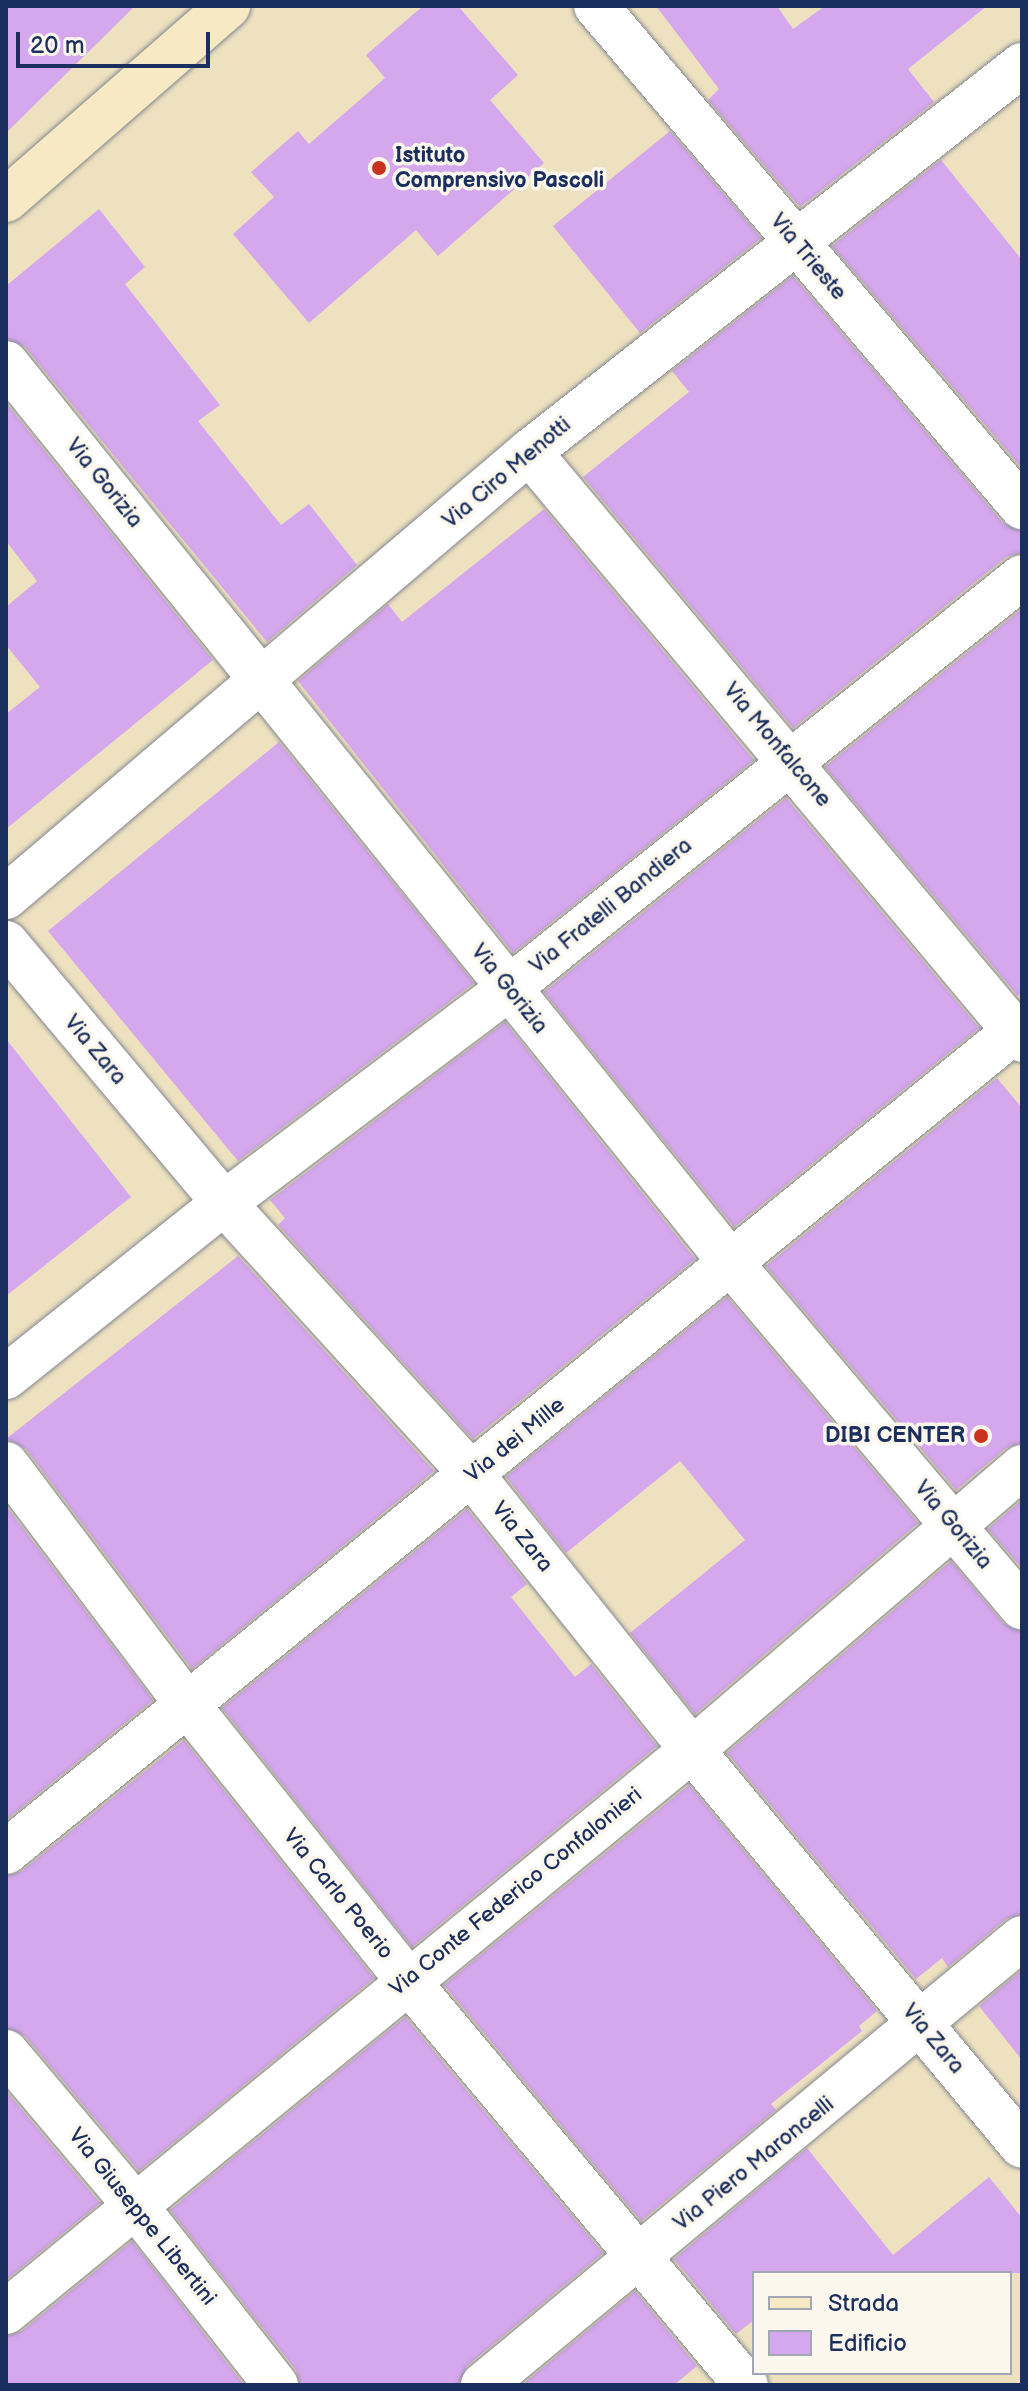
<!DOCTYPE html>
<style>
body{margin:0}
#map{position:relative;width:1028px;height:2391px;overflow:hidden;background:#ede1c0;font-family:"Balsamiq Sans",sans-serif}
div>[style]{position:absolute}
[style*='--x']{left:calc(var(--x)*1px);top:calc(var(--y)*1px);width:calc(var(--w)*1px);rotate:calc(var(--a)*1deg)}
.building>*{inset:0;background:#d5a7ed}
.roads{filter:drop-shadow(0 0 2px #84888f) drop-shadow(0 0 2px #84888f)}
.street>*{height:44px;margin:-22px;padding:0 22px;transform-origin:22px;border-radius:22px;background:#fff}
.secondary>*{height:44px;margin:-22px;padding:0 22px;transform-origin:22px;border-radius:22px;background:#f6e9c3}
.dots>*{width:22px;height:22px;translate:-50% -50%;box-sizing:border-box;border:4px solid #fbf7ec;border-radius:50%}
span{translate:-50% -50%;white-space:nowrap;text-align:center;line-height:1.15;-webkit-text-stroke:7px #fbf7ec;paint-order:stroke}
.poi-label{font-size:22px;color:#1b2f5e;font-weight:700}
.left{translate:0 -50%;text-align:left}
.right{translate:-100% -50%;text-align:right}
.street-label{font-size:22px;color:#1b2f5e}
.frame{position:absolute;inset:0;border:8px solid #1b2f5e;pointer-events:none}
.legend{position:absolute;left:752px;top:2271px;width:260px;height:104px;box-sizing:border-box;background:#fbf7ec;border:2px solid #a1a7b3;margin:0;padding:10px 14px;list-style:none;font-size:24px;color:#1b2f5e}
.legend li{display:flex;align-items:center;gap:16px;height:40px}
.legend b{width:40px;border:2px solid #a1a7b3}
.scale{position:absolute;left:16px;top:32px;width:194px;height:36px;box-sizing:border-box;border:4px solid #1b2f5e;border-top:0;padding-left:10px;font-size:24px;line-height:28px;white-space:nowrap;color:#1b2f5e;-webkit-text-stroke:6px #fbf7ec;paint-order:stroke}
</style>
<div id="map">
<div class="building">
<div style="clip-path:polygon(6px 6px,135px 6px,6px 133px)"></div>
<div style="clip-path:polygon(423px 6px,458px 6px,518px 75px,490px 100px,544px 163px,438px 256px,416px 230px,309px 323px,233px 234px,274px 197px,251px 172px,298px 131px,309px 144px,385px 78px,366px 55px)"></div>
<div style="clip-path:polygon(656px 6px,777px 6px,793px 29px,825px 6px,987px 6px,908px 69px,934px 102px,800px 207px,708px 100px,719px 89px)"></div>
<div style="clip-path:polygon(670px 131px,761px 238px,640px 333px,553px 226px)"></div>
<div style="clip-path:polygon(941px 160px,1022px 260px,1022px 468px,832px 246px)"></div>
<div style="clip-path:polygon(99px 209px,145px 267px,125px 284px,220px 405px,198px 421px,281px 525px,309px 504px,357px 565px,267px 642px,25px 347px,6px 339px,6px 286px)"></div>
<div style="clip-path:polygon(793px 276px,1003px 523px,1022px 531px,1022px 553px,1006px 557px,793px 728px,583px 477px,689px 392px,672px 371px)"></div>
<div style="clip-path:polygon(6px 403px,213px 660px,6px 829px,6px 714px,40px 687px,6px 645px,6px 607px,37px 581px,6px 541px)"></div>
<div style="clip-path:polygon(544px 509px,754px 760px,513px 953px,298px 681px,388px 604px,402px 622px)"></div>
<div style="clip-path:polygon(1022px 609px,1022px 993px,1018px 996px,825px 767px)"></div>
<div style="clip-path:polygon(279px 742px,474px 983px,238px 1161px,48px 931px)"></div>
<div style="clip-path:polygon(786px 798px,979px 1028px,734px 1227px,544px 992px)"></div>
<div style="clip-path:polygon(505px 1022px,695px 1259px,473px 1439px,278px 1225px,285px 1218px,270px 1200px)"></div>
<div style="clip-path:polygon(6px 1039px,131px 1197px,6px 1296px)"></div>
<div style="clip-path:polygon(997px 1078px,1022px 1108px,1022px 1443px,1006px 1448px,956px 1490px,766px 1266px)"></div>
<div style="clip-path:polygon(238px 1256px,434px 1471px,192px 1669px,26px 1449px,6px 1439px)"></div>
<div style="clip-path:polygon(727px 1297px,918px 1523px,695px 1714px,630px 1633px,745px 1540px,680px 1461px,566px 1553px,506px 1477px)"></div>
<div style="clip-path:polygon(1022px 1500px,1022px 1568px,988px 1529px)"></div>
<div style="clip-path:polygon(6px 1506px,153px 1700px,6px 1820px)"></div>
<div style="clip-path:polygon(467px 1509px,527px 1584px,511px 1597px,575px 1677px,591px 1664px,657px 1746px,412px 1947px,222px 1708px)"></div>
<div style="clip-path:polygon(951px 1561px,1003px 1623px,1022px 1631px,1022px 1914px,1006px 1919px,948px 1967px,942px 1958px,916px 1979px,727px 1753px)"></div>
<div style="clip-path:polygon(184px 1740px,374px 1978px,139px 2171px,25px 2036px,6px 2028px,6px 1876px,22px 1871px)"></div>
<div style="clip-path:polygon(689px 1785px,877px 2011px,859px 2026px,862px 2031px,771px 2104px,776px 2110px,641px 2221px,444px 1985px)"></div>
<div style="clip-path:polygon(1022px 1970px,1022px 2060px,979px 2006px)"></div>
<div style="clip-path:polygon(405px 2017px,603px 2253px,467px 2366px,459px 2385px,300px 2385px,296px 2370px,170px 2210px)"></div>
<div style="clip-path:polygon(6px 2091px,100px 2203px,6px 2280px)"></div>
<div style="clip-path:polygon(807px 2148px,893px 2255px,989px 2177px,1022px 2218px,1022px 2273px,754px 2273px,754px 2320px,736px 2334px,674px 2259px)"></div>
<div style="clip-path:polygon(132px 2241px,244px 2385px,6px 2385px,6px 2336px,22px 2331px)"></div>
<div style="clip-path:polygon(635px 2291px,697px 2366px,674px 2385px,522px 2385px)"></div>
</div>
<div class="roads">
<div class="street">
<div style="--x:596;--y:6;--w:658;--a:49.63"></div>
<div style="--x:6;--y:363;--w:1156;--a:51.15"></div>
<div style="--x:731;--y:1263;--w:451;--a:49.8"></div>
<div style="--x:529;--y:452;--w:767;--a:50.02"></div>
<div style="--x:6;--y:897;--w:687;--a:-40.39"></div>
<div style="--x:529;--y:452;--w:627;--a:-38.13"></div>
<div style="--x:6;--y:943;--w:339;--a:50"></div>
<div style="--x:224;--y:1203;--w:368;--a:47.6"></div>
<div style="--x:472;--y:1475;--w:352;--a:51.3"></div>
<div style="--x:692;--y:1750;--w:515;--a:50.19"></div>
<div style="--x:6;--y:1377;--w:279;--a:-38.6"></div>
<div style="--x:224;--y:1203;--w:357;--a:-37"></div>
<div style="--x:509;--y:988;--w:657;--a:-38.7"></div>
<div style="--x:6;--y:1464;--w:301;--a:53"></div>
<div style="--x:187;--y:1704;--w:353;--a:51.4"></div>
<div style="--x:407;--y:1980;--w:528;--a:50.07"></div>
<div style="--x:6;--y:1852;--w:1310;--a:-39.14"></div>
<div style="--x:6;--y:2052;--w:199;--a:49.9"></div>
<div style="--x:134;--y:2204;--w:230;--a:51.9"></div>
<div style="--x:6;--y:2312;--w:887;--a:-39.33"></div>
<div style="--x:692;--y:1750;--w:435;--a:-40.6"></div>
<div style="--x:483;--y:2385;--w:700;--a:-39.67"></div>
</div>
<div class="secondary">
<div style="--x:6;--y:200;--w:295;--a:-41.1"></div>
</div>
</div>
<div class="dots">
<div style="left:379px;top:168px;background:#c8321e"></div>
<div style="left:981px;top:1436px;background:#c8321e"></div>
</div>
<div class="poi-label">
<span class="left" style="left:395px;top:168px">Istituto<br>Comprensivo Pascoli</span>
<span class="right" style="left:965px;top:1436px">DIBI CENTER</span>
</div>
<div class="street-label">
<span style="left:808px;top:257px;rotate:50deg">Via Trieste</span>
<span style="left:507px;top:473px;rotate:-40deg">Via Ciro Menotti</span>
<span style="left:104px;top:483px;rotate:51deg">Via Gorizia</span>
<span style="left:777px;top:745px;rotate:50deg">Via Monfalcone</span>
<span style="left:611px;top:906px;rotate:-39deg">Via Fratelli Bandiera</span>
<span style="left:509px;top:989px;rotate:51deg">Via Gorizia</span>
<span style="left:95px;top:1050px;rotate:50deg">Via Zara</span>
<span style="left:515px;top:1440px;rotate:-39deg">Via dei Mille</span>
<span style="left:953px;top:1525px;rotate:50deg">Via Gorizia</span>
<span style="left:522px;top:1537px;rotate:51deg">Via Zara</span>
<span style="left:516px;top:1892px;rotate:-39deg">Via Conte Federico Confalonieri</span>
<span style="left:338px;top:1894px;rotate:51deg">Via Carlo Poerio</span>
<span style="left:933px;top:2039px;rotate:50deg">Via Zara</span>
<span style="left:754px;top:2164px;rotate:-39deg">Via Piero Maroncelli</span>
<span style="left:142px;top:2217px;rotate:51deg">Via Giuseppe Libertini</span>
</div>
<div class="frame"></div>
<ul class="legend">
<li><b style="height:10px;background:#f6e9c3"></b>Strada</li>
<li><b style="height:22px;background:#d5a7ed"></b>Edificio</li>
</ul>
<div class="scale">20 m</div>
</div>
